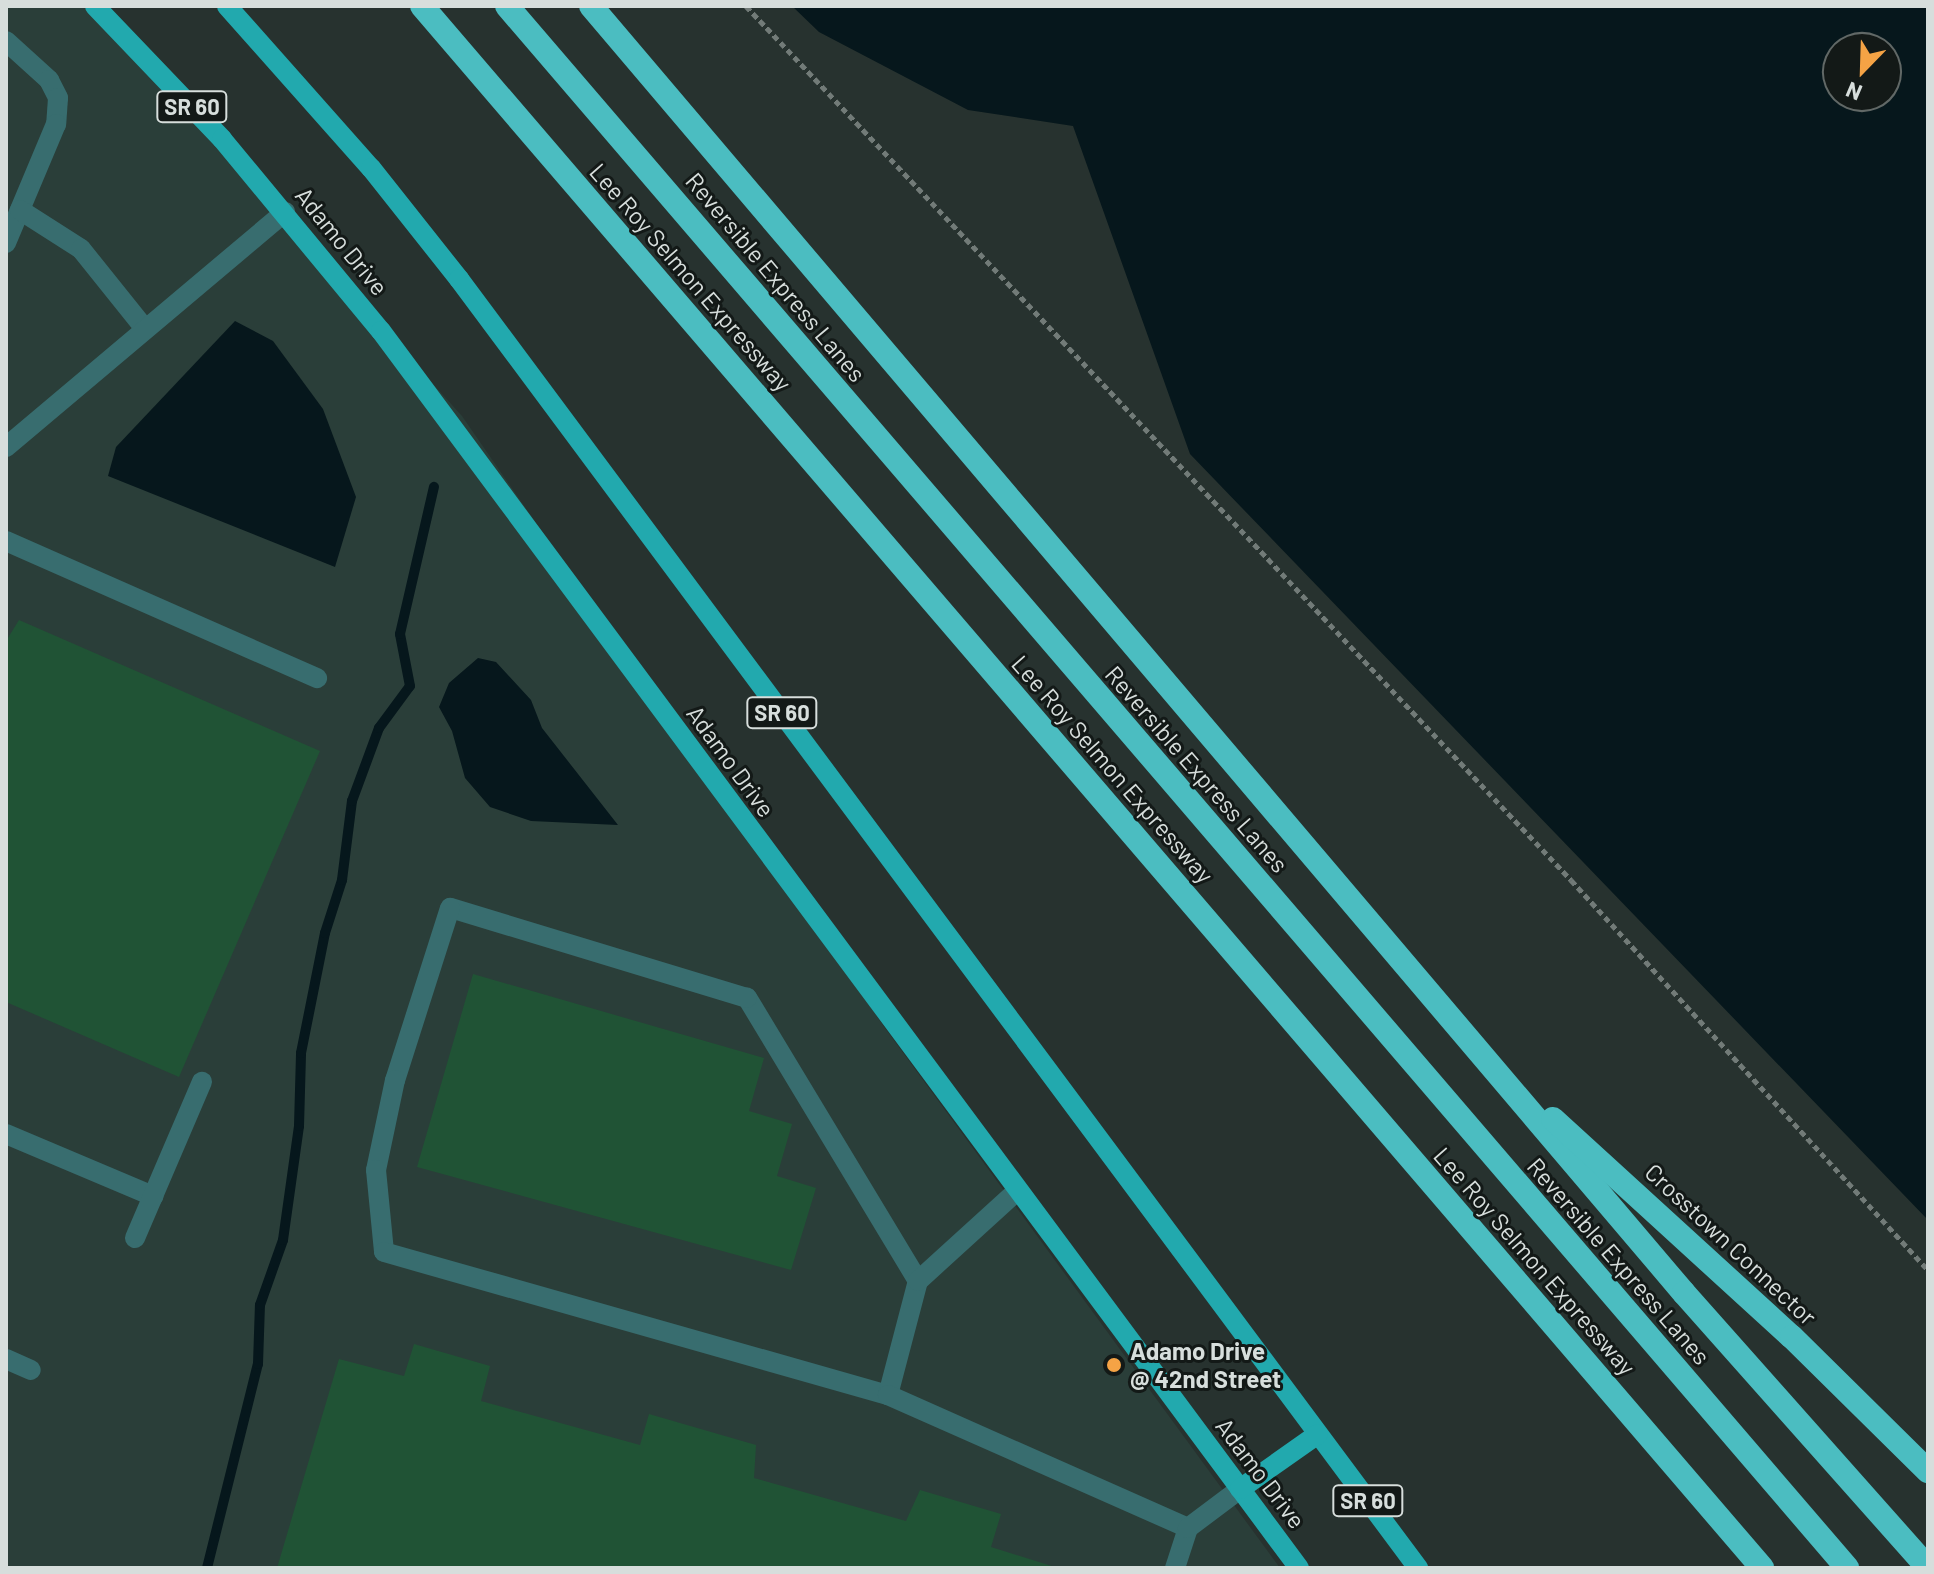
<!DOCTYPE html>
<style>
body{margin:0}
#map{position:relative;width:1934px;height:1574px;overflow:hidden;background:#27322f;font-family:Barlow,sans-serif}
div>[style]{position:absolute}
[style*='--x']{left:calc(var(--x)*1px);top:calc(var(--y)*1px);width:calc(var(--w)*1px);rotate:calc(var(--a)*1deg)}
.built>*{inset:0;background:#2a3e39}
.water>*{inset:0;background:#06171c}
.stream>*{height:10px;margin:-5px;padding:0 5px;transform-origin:5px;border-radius:5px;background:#06171c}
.building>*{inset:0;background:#205335}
.path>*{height:5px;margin-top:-2.5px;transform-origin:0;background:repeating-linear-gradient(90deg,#727b78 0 6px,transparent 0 10px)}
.minor>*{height:20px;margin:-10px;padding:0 10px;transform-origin:10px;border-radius:10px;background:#386d6f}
.major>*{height:20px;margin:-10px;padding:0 10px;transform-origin:10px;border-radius:10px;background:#22a9ae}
.highway>*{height:24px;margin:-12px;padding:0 12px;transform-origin:12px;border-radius:12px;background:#4bbdc1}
.dots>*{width:22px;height:22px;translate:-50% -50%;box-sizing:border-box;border:4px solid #131917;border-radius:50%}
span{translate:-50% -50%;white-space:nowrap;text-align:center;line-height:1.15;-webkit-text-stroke:6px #131917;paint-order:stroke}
.shield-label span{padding:2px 6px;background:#131917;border:2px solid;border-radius:6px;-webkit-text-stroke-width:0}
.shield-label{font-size:22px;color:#d7dedc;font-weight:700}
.street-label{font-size:24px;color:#d7dedc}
.poi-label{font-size:24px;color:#d7dedc;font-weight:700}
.left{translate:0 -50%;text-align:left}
.frame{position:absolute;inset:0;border:8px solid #d7dedc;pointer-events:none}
.north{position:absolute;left:1822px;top:32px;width:80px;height:80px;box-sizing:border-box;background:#131917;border:2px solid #616866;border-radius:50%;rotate:203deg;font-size:22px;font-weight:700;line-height:32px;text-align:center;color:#d7dedc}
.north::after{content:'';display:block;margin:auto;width:28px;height:36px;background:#f5a345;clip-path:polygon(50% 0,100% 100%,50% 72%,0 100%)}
</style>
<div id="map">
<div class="built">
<div style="clip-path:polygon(6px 6px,90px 6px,462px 416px,885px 1028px,1280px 1568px,6px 1568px)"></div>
</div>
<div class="water">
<div style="clip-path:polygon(evenodd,792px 6px,1928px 6px,1928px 1220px,1190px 454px,1073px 126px,968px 110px,819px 32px,792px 6px,1838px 48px,1886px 48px,1886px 96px,1838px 96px,1838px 48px)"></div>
<div style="clip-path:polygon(235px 321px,273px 341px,323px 409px,356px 497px,335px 567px,108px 476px,116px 447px)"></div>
<div style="clip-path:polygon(478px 658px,496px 662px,531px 700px,542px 728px,618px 825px,531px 821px,490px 807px,465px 778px,452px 731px,439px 707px,449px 683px)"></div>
</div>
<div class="stream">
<div style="--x:207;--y:1568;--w:210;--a:-76"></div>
<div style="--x:258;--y:1364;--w:59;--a:-88.1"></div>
<div style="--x:260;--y:1305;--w:69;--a:-70.5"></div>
<div style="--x:283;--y:1240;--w:115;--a:-82"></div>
<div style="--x:299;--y:1126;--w:73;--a:-88.4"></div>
<div style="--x:301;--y:1053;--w:122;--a:-78.7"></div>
<div style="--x:325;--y:933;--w:56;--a:-72.2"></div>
<div style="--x:342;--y:880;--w:80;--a:-82.8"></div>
<div style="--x:352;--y:801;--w:78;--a:-69.7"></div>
<div style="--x:379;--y:728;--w:52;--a:-53.6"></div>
<div style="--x:410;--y:686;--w:53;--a:-100.9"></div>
<div style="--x:400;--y:634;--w:151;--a:-77"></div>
</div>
<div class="building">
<div style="clip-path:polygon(19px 620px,320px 751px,179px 1077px,6px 1002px,6px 641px)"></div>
<div style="clip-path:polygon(473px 974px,764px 1058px,749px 1111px,792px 1124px,777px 1176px,816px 1188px,791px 1270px,417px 1167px)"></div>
<div style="clip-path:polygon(414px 1344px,490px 1366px,481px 1401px,640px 1445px,649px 1414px,756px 1445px,754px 1478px,906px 1521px,920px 1490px,1001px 1514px,991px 1547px,1058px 1568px,277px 1568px,339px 1359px,404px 1376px)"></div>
</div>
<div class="path">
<div style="--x:746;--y:6;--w:1202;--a:46.65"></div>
<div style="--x:1571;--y:880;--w:529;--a:47.53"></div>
</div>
<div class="minor">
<div style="--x:6;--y:41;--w:58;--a:42.2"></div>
<div style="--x:49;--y:80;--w:20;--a:63"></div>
<div style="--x:58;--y:98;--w:26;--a:94"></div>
<div style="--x:56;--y:124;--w:129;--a:112.8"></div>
<div style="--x:20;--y:210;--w:72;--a:32.6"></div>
<div style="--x:81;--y:249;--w:102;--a:51.3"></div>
<div style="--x:6;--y:447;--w:365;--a:-40.1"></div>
<div style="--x:6;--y:541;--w:340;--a:23.8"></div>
<div style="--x:6;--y:1134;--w:160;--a:22.9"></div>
<div style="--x:135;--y:1238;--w:170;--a:-66.8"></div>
<div style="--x:918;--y:1281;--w:331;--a:-121.1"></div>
<div style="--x:747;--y:998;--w:310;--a:-163.1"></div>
<div style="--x:450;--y:908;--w:181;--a:107.7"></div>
<div style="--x:395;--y:1080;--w:92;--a:101.9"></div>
<div style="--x:376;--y:1170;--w:82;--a:84.4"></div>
<div style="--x:384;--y:1252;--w:524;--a:15.84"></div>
<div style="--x:888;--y:1395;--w:118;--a:-75.3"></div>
<div style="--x:918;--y:1281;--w:134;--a:-42.3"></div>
<div style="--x:6;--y:1359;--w:27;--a:24"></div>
<div style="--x:888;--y:1395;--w:328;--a:23.9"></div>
<div style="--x:1175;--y:1568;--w:42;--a:-72"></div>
<div style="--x:1188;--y:1528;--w:65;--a:-36.9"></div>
</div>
<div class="major">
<div style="--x:95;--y:6;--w:184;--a:46.3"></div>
<div style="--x:222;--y:139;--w:249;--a:50.4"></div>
<div style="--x:381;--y:331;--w:1540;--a:53.42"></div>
<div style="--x:227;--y:6;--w:217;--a:48.4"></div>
<div style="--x:371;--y:168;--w:142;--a:51.6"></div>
<div style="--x:459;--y:279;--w:1607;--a:53.35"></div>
<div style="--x:1240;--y:1489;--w:95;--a:-35.2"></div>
</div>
<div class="highway">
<div style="--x:422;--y:6;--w:2058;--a:49.37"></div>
<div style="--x:507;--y:6;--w:2058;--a:49.37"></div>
<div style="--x:591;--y:6;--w:1688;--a:49.66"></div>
<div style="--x:1684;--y:1293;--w:368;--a:48.4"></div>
<div style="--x:1553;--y:1119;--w:323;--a:42.4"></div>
<div style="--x:1792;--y:1337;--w:191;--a:44.6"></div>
</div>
<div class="dots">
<div style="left:1114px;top:1365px;background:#f5a345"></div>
</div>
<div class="shield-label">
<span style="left:192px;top:107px">SR 60</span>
<span style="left:782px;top:713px">SR 60</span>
<span style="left:1368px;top:1501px">SR 60</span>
</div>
<div class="street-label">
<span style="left:342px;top:241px;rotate:51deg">Adamo Drive</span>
<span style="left:691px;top:277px;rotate:49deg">Lee Roy Selmon Expressway</span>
<span style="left:776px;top:277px;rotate:50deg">Reversible Express Lanes</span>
<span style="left:731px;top:761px;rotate:54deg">Adamo Drive</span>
<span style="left:1113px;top:769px;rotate:49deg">Lee Roy Selmon Expressway</span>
<span style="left:1197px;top:769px;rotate:49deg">Reversible Express Lanes</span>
<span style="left:1731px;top:1244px;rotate:43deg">Crosstown Connector</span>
<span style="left:1535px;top:1261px;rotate:49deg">Lee Roy Selmon Expressway</span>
<span style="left:1619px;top:1261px;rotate:49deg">Reversible Express Lanes</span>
<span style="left:1261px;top:1473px;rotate:53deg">Adamo Drive</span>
</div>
<div class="poi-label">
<span class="left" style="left:1130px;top:1365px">Adamo Drive<br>@ 42nd Street</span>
</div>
<div class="frame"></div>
<div class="north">N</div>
</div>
